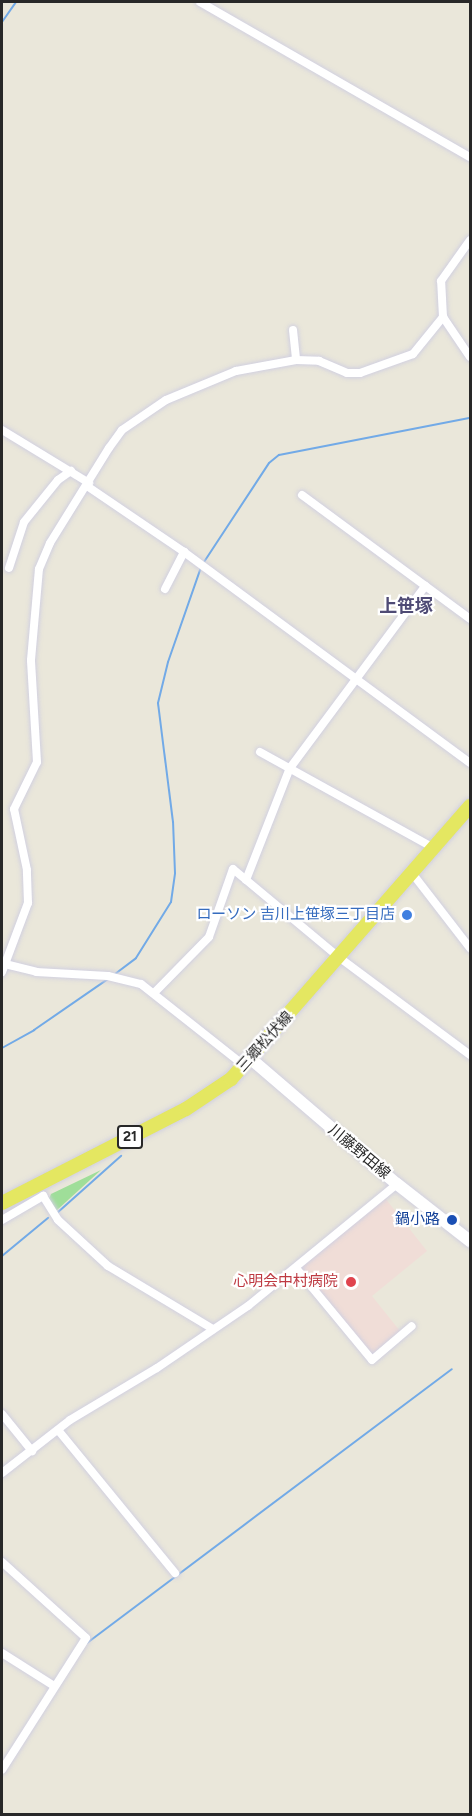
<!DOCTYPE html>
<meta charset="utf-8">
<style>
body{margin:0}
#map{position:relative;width:472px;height:1816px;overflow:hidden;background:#eae7da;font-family:Figtree,"Noto Sans JP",sans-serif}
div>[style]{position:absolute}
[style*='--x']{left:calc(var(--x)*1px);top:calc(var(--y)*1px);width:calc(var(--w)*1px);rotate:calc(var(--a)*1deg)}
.medical>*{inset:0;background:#f0ddd7}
.green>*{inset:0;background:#9fde99}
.stream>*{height:2px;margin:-1px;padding:0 1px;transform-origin:1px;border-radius:1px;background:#72aae7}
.roads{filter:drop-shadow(0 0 2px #d1d0e0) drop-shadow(0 0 2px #d1d0e0)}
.street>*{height:8px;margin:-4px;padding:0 4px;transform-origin:4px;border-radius:4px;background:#fff}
.secondary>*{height:12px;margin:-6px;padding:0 6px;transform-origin:6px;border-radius:6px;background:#fff}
.primary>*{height:14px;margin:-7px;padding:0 7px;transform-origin:7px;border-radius:7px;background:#e4e761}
.dots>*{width:16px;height:16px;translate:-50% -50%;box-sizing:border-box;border:3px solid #fff;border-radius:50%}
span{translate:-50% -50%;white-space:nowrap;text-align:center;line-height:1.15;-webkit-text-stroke:4.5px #fff;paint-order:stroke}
.shield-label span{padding:2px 4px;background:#fff;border:2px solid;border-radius:4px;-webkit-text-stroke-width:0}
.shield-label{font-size:14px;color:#282828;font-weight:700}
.shop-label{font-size:15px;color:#366cbe}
.right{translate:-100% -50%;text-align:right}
.street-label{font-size:15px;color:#282828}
.transit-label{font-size:15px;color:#164399}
.health-label{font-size:15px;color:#be3a42}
.quarter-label{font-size:18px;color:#4f4b75;font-weight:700}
.frame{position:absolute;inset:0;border:3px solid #282828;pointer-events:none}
</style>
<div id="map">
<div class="medical">
<div style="clip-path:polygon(385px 1198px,427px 1251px,372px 1296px,400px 1331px,372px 1354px,301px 1268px)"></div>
</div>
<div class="green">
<div style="clip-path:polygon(101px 1170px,56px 1211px,49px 1199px,51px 1194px)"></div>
</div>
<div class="stream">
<div style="--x:2;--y:22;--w:24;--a:-55"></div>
<div style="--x:204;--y:562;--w:118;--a:-56.7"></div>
<div style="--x:269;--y:463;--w:13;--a:-39"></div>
<div style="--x:279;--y:455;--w:195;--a:-11"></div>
<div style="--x:115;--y:974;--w:26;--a:-37"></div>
<div style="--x:136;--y:958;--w:66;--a:-58"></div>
<div style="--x:171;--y:902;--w:29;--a:-82"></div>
<div style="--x:175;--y:873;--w:51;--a:-92.2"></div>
<div style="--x:173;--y:822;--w:120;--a:-97.2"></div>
<div style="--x:158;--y:703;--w:42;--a:-76.3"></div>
<div style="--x:168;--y:662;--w:101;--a:-70.8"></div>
<div style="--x:2;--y:1048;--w:37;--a:-29"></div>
<div style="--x:34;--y:1030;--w:90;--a:-34.6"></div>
<div style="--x:57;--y:1213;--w:86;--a:-41.7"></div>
<div style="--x:2;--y:1256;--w:60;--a:-39.6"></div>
<div style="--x:87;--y:1643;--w:456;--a:-36.9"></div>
</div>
<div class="roads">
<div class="street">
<div style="--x:200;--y:2;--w:311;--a:29.9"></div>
<div style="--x:443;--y:317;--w:48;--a:56"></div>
<div style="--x:293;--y:330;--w:30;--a:84"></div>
<div style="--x:2;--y:430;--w:102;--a:31.3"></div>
<div style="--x:87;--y:486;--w:117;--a:34.2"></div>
<div style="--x:184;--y:552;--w:355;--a:36.4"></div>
<div style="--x:302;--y:495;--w:209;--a:36.4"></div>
<div style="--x:9;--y:568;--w:48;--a:-71.9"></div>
<div style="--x:24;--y:522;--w:54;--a:-51"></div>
<div style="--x:58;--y:480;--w:16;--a:-35"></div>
<div style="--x:165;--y:589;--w:42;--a:-62.8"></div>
<div style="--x:260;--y:752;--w:199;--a:28.9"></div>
<div style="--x:412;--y:873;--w:95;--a:52.3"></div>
<div style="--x:246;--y:880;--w:120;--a:-68.6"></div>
<div style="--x:290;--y:768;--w:227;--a:-53.4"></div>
<div style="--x:5;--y:964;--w:32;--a:14"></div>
<div style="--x:36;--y:972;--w:72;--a:3.2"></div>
<div style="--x:108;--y:976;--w:34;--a:14"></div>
<div style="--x:141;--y:984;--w:132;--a:38.3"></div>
<div style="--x:2;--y:972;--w:74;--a:-69.4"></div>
<div style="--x:28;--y:903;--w:33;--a:-92"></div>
<div style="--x:27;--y:870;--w:62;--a:-102"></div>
<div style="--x:14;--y:809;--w:52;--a:-63.9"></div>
<div style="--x:37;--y:762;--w:102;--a:-93.4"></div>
<div style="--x:31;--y:660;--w:91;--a:-85"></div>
<div style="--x:39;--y:569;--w:28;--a:-67"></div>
<div style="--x:50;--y:543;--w:112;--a:-58.2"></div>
<div style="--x:109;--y:448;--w:22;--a:-54"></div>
<div style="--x:122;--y:430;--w:53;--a:-34.3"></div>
<div style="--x:166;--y:400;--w:76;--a:-22.5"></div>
<div style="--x:236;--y:371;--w:61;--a:-10.4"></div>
<div style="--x:296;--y:360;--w:23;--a:2"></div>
<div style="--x:319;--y:361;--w:30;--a:23"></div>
<div style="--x:347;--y:373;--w:13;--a:0"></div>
<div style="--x:360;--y:373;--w:56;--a:-19.7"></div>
<div style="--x:413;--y:354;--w:48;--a:-51"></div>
<div style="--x:443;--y:317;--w:36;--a:-93"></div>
<div style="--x:441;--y:281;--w:50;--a:-54.7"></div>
<div style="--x:155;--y:992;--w:77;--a:-45.5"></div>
<div style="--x:209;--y:937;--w:72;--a:-70.6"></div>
<div style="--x:233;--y:869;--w:139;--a:39.8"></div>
<div style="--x:340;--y:958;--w:162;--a:36.7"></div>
<div style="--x:2;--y:1220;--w:48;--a:-30.3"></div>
<div style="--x:43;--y:1196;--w:28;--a:58"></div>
<div style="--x:58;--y:1220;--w:68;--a:42.6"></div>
<div style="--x:108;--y:1266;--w:122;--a:31"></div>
<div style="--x:296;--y:1268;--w:119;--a:50.4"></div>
<div style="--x:372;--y:1360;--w:52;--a:-40.4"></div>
<div style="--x:2;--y:1414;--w:48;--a:51"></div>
<div style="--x:58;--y:1430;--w:185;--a:50.7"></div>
<div style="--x:2;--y:1473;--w:86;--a:-37.9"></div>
<div style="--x:70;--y:1420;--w:101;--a:-30.9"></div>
<div style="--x:157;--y:1368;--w:110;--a:-34.3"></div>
<div style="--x:248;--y:1306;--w:193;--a:-39.3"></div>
<div style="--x:2;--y:1562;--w:113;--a:42.1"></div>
<div style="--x:86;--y:1638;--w:156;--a:122.5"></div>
<div style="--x:2;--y:1653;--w:62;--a:32.4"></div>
</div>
<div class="secondary">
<div style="--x:251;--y:1059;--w:192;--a:40.6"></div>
<div style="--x:397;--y:1184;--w:93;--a:38"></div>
</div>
<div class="primary">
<div style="--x:2;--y:1203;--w:207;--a:-27.1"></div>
<div style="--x:186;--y:1109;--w:54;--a:-33.7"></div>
<div style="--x:231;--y:1079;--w:363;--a:-48.8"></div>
</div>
</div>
<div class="dots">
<div style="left:407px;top:915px;background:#3f7fe0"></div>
<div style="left:452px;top:1220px;background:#1a4fb4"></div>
<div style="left:351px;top:1282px;background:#e0444e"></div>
</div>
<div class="shield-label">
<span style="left:130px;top:1137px">21</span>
</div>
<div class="shop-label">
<span class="right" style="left:395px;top:915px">ローソン 吉川上笹塚三丁目店</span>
</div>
<div class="street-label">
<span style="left:265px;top:1042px;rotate:-48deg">三郷松伏線</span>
<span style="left:359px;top:1152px;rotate:40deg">川藤野田線</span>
</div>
<div class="transit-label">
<span class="right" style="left:440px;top:1220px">鍋小路</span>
</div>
<div class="health-label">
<span class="right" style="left:338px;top:1282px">心明会中村病院</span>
</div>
<div class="quarter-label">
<span style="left:406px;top:606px">上笹塚</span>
</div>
<div class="frame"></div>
</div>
